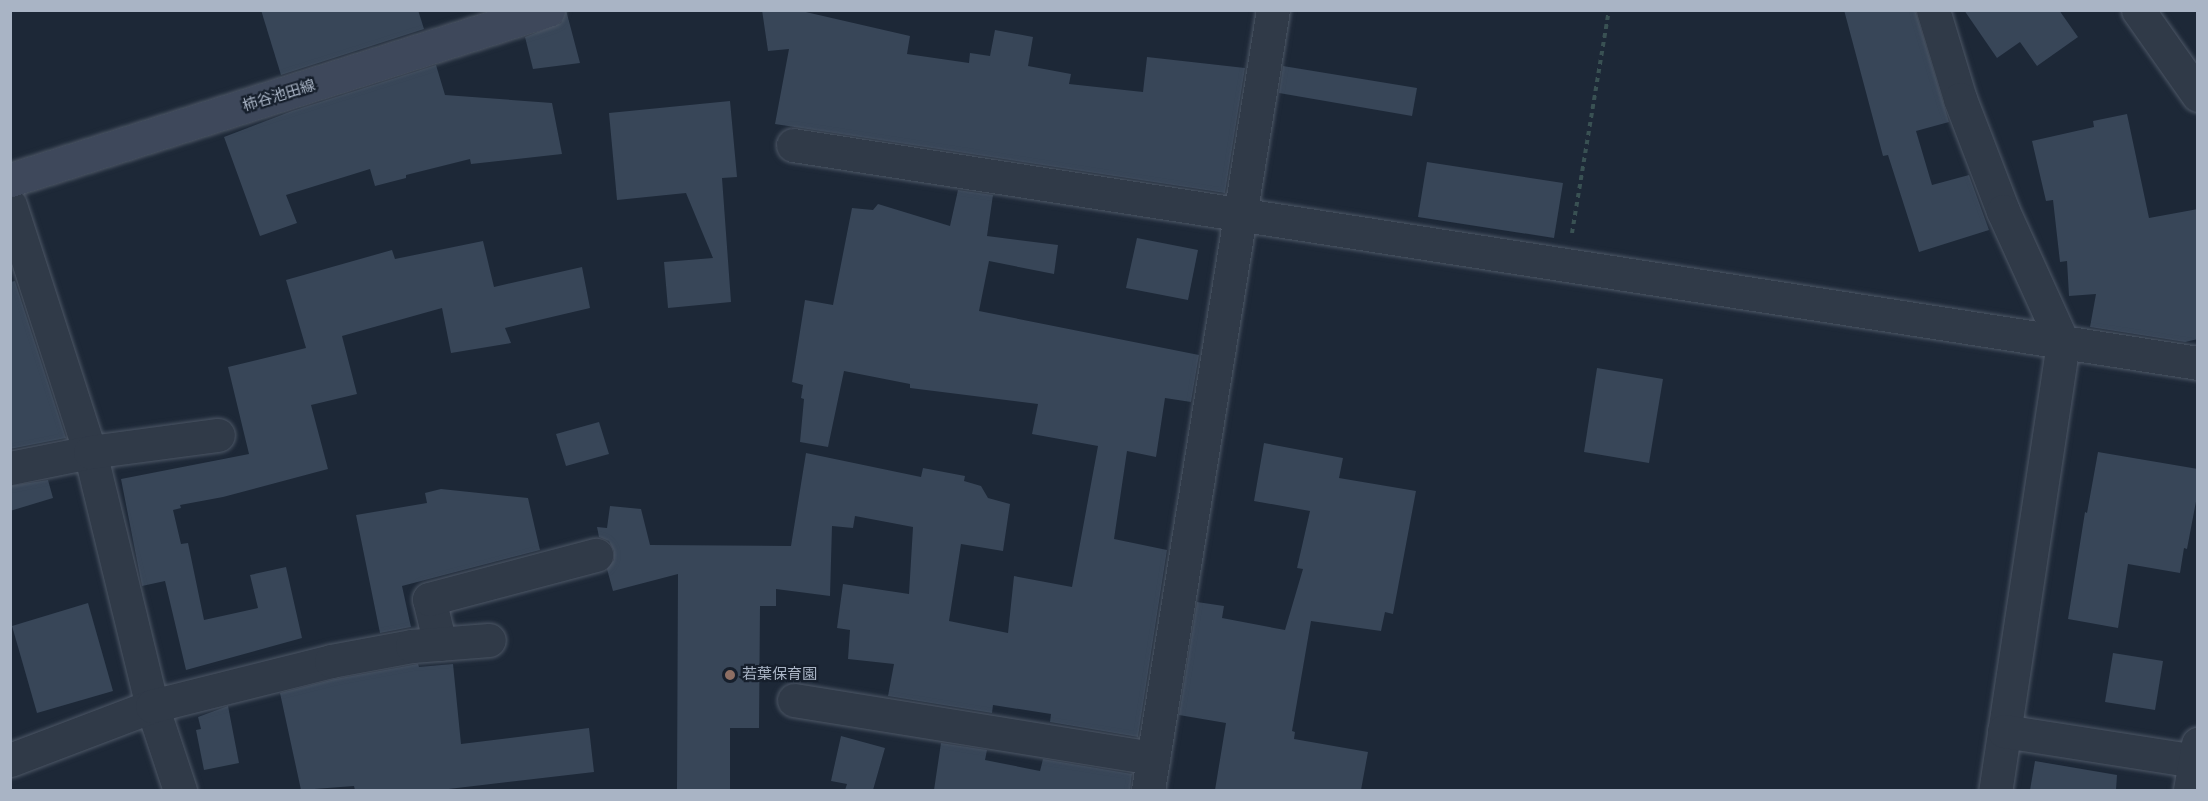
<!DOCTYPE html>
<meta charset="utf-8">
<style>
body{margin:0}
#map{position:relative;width:2208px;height:801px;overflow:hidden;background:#1d2837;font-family:"Roboto Condensed","Noto Sans JP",sans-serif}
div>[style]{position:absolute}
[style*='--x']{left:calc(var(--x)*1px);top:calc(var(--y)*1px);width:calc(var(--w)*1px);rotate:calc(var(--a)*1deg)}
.building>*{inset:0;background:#384658}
.path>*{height:4px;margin-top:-2px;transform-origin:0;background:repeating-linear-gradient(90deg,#395153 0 4.5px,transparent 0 9px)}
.roads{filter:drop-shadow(0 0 2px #4d5766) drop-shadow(0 0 2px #4d5766)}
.street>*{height:33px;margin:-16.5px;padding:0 16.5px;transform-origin:16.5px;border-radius:16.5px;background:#303a48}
.secondary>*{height:33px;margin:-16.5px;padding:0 16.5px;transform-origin:16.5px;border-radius:16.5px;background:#3e485b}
.dots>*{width:16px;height:16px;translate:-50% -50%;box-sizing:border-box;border:3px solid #161f2c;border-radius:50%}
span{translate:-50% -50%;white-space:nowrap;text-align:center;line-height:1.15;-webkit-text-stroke:4.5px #161f2c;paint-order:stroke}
.street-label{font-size:15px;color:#a9b4c5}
.poi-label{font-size:15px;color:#a9b4c5}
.left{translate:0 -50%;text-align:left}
.frame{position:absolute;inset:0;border:12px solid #a9b4c5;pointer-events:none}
</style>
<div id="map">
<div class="building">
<div style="clip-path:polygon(261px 10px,418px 10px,424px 29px,281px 75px)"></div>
<div style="clip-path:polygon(566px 10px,580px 63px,533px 69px,525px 37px,561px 23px)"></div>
<div style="clip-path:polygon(762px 10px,797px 10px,910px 36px,907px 54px,969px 63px,970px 53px,990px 56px,995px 30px,1033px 37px,1028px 66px,1071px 74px,1069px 84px,1143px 92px,1147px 57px,1245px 68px,1225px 193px,775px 124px,789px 49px,768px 51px)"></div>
<div style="clip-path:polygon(1844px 10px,1915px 10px,1949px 122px,1916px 131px,1932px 185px,1969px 175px,1989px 230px,1919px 252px,1888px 155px,1883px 156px)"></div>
<div style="clip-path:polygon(1964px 10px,2059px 10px,2078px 37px,2037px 66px,2020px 42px,1997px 58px)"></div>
<div style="clip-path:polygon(436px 65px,445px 95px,552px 103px,562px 154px,471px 164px,470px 159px,406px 175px,406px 178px,375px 186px,370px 169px,286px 195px,297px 223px,260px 236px,224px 137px,292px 111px)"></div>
<div style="clip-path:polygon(1283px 66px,1417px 88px,1412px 116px,1279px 93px)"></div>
<div style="clip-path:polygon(730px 101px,737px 177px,722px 178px,731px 302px,668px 308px,664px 262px,713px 258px,686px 193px,617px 200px,609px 113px)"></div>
<div style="clip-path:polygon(2127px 114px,2149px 218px,2198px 209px,2198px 339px,2185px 342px,2090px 327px,2096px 294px,2069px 296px,2067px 261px,2060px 262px,2053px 200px,2046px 201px,2032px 141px,2094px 127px,2093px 121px)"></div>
<div style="clip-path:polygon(1427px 162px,1563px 183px,1554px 238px,1418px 217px)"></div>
<div style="clip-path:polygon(958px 190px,993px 195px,987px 236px,1058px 245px,1054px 274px,989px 261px,979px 311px,1199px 355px,1191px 402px,1165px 398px,1156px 457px,1127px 451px,1114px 539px,1167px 550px,1138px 737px,1050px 722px,1051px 714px,993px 705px,992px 713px,888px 696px,894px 664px,848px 659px,850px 630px,837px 628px,843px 584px,909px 594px,913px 527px,855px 516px,853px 528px,832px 526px,830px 596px,776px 589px,776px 606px,760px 606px,759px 728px,730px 728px,730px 790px,677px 790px,678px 574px,613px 591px,607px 569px,614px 560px,614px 551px,609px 541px,599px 537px,597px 527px,607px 528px,610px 506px,641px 509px,650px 545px,791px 546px,806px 453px,921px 477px,923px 468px,965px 476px,964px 481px,981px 486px,988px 498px,1010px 504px,1003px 551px,961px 544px,949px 621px,1008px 633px,1014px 576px,1072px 587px,1098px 446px,1032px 434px,1038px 404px,910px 388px,910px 384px,844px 371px,828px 447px,800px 442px,804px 399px,801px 398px,803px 385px,792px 382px,805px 300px,833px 305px,852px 208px,873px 210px,878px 204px,950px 226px)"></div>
<div style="clip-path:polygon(1137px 238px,1198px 250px,1188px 300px,1126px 288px)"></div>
<div style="clip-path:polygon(483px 241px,494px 287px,582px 267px,590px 308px,505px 328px,511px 343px,451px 353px,442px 308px,342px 336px,357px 394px,311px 405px,328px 469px,223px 497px,180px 505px,181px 508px,173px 510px,181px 544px,188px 543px,204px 620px,258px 608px,250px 575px,286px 567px,302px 638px,186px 670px,165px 581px,142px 586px,121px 479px,249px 454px,228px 367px,306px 348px,286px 280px,392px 250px,395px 259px)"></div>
<div style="clip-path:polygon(15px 281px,66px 438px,10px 449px,10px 282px)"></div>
<div style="clip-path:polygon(1597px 368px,1663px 379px,1649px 463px,1584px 452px)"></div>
<div style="clip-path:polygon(599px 422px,609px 454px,566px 466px,556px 434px)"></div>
<div style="clip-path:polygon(1264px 443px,1343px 458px,1339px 478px,1416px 491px,1393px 614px,1385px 612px,1381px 631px,1311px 621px,1292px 731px,1295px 732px,1294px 739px,1368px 752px,1361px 790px,1215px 790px,1226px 723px,1179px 715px,1197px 602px,1224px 606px,1222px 618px,1285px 630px,1303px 569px,1297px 568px,1310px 511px,1254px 501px)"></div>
<div style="clip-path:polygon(2098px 452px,2198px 469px,2198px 491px,2187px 549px,2184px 548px,2180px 573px,2128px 564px,2118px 628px,2068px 619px,2085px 512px,2087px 513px)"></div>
<div style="clip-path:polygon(48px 480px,53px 498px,10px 511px,10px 486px)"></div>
<div style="clip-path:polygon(441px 489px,528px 498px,540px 550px,402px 586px,411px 627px,380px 633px,356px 515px,427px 503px,425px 493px)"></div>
<div style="clip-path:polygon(88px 603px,113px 691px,37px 713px,12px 626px)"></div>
<div style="clip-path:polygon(2113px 653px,2163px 661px,2155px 710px,2105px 702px)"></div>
<div style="clip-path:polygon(418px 664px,419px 667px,453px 664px,461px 744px,589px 728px,594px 772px,440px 790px,355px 790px,354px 786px,301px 790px,280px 693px,335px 679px)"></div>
<div style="clip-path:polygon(228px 706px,239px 763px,204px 770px,196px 730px,201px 729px,198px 717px)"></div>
<div style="clip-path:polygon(841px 736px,885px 748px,873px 790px,845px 790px,847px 784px,831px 781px)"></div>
<div style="clip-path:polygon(941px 743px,987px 750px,985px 760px,1040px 771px,1043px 759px,1132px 774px,1130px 790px,934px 790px)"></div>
<div style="clip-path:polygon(2035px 761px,2117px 775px,2116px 790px,2030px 790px)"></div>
</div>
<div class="path">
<div style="--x:1572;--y:233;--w:226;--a:-80.6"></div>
</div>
<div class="roads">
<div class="street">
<div style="--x:1933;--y:10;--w:93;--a:73.1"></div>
<div style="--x:1960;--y:99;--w:120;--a:69"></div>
<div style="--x:2003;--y:211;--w:145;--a:65.6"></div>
<div style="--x:2063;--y:343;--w:452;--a:98.6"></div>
<div style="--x:2138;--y:10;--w:104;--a:54.8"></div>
<div style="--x:793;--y:145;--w:1422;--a:8.82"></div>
<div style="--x:10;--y:205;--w:260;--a:72.1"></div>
<div style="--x:90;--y:452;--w:261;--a:76.3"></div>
<div style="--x:152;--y:706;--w:89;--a:71.6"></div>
<div style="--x:10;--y:468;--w:82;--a:-11.3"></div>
<div style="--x:90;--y:452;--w:129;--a:-7.6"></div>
<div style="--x:440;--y:644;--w:46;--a:-103.7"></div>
<div style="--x:429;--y:599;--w:173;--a:-14.8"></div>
<div style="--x:794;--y:700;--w:364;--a:9.2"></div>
<div style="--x:2004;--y:731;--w:193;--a:8.9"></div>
<div style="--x:10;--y:760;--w:152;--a:-20.8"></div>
<div style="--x:152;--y:706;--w:185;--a:-14.1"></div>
<div style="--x:331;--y:661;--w:82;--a:-10.5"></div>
<div style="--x:412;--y:646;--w:77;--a:-4.5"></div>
<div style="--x:1148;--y:790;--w:790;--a:-80.9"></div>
<div style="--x:2190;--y:790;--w:47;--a:-80.1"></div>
</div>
<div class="secondary">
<div style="--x:10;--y:180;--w:564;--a:-17.54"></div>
</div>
</div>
<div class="dots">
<div style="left:730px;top:675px;background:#8d6e63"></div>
</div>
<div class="street-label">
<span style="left:279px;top:96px;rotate:-17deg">柿谷池田線</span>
</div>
<div class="poi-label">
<span class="left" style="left:742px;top:675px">若葉保育園</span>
</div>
<div class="frame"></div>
</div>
